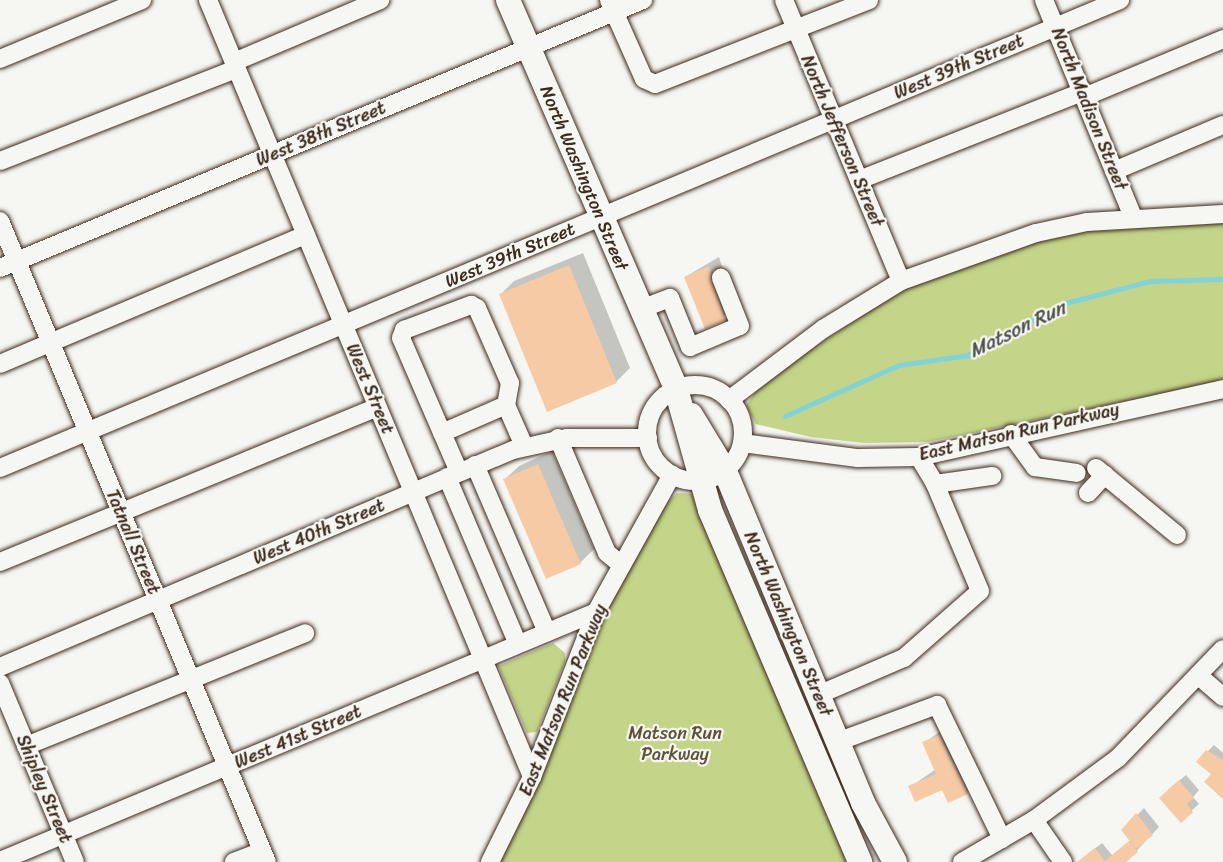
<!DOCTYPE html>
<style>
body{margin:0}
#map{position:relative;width:1223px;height:862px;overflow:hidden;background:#f6f6f2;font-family:Sriracha,sans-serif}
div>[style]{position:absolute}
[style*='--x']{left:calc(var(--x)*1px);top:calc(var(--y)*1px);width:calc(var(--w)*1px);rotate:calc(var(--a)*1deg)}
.green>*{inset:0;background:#c4d488}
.shadow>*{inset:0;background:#0003}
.stream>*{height:4.5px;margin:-2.25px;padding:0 2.25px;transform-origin:2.25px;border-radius:2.25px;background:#82d3d8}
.building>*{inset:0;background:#f6caa5}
.roads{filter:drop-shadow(0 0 2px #3b2a1e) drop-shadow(0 0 2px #3b2a1e)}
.minor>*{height:18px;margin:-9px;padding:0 9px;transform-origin:9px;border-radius:9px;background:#f6f6f2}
.minor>.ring{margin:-9px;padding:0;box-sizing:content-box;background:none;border:18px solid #f6f6f2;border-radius:50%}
.major>*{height:24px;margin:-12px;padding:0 12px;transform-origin:12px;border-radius:12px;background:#f6f6f2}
span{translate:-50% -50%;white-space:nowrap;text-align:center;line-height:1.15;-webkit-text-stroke:4.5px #f6f6f2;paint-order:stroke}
.street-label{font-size:18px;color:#3b2a1e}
.park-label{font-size:18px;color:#5d5438}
.water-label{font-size:20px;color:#4d544c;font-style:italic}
</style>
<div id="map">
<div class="green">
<div style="clip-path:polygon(1223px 216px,1223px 381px,928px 442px,864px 443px,811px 437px,756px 424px,746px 406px,761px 383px,903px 288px,1066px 227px)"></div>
<div style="clip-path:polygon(677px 493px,697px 494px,853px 862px,496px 862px,609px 600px,657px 512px)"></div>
<div style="clip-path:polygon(553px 643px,565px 653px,565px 661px,537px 732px,527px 733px,498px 666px)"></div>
</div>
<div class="shadow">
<div style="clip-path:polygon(583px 253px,630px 368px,616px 382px,500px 295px,514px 281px)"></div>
<div style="clip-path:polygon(719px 257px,735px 308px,706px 327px,685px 277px)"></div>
<div style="clip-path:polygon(552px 451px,594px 549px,580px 563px,505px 479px,519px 466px)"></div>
<div style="clip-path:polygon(949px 725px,977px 783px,967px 793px,910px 787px,936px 769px,924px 743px)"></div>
<div style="clip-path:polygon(1214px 745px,1223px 753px,1223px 797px,1207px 752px)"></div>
<div style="clip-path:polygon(1186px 775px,1199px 790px,1193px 797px,1199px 804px,1181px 820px,1167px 791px)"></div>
<div style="clip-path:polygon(1144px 808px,1159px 827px,1126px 862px,1078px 862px,1102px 843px,1112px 855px,1131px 840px,1123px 830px)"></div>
</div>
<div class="stream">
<div style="--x:785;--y:416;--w:125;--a:-24.1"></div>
<div style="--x:899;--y:365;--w:70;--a:-8.2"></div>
<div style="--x:968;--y:355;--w:107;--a:-28.5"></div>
<div style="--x:1062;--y:304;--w:91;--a:-14.6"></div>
<div style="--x:1150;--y:281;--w:73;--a:-1.6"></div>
</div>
<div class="building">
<div style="clip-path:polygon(569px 265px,617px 383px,547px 412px,499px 294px)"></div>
<div style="clip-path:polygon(709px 266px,725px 320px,705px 329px,684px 277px)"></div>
<div style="clip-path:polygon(538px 464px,581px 564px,546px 579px,503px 479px)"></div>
<div style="clip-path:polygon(939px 735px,968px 794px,948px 803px,942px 790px,915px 802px,908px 786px,936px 774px,922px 742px)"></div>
<div style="clip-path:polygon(1206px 750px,1223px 760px,1223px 799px,1204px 782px,1211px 774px,1196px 762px)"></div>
<div style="clip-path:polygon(1179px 780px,1194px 798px,1187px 804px,1193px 812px,1181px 823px,1159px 798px)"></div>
<div style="clip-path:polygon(1136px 813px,1153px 835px,1136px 849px,1121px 830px)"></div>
<div style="clip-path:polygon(1129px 841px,1138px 852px,1126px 862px,1077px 862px,1095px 848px,1105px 861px)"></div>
</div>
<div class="roads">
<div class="minor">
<div style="--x:208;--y:0;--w:842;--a:67.36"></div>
<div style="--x:609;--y:0;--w:86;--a:66.1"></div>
<div style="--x:644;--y:79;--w:12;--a:24"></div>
<div style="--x:655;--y:84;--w:230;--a:-21.4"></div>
<div style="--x:784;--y:0;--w:304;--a:67.4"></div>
<div style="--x:1044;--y:0;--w:235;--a:67.7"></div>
<div style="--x:0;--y:59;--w:154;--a:-22.6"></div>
<div style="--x:234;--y:62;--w:159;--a:-23"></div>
<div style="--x:1084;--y:97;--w:151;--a:-22.6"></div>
<div style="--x:0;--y:161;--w:253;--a:-21.3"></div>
<div style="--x:1114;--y:171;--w:118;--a:-22.9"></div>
<div style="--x:859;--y:180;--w:240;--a:-21.5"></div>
<div style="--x:0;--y:221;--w:694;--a:67.39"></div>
<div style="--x:0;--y:268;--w:697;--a:-22.63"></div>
<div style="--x:641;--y:309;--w:31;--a:-21"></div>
<div style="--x:670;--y:298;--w:53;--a:67.8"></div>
<div style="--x:690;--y:347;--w:54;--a:-22.8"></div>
<div style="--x:740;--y:326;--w:52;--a:-111.6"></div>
<div style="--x:0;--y:364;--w:332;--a:-22.9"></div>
<div class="ring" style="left:647px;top:385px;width:78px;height:78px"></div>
<div style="--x:729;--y:400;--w:118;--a:-37.1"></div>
<div style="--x:823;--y:329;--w:92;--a:-31.6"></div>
<div style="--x:901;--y:281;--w:143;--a:-19.6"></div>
<div style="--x:1036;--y:233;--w:52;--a:-12.2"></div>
<div style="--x:1087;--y:222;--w:136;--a:-3.4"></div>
<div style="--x:442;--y:433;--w:70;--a:-23.6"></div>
<div style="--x:1011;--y:434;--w:41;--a:54"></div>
<div style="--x:1035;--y:467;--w:42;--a:8.1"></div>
<div style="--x:558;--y:438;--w:125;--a:66.9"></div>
<div style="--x:607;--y:553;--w:19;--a:39"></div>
<div style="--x:742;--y:443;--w:117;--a:7.4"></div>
<div style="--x:858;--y:458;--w:61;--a:-0.9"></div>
<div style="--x:919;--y:457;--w:312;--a:-12.6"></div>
<div style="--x:919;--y:457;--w:31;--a:59"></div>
<div style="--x:935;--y:484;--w:58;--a:-8"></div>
<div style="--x:475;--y:465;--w:182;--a:66.7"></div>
<div style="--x:0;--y:468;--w:1214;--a:-22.68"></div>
<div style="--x:1096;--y:468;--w:105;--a:39.6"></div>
<div style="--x:459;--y:472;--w:146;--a:-113.4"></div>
<div style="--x:401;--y:338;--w:9;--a:-69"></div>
<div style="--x:404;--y:330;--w:72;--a:-20.5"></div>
<div style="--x:471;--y:305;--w:7;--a:27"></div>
<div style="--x:477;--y:308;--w:82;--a:66.3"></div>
<div style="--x:510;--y:383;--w:22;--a:100"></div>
<div style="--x:506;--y:405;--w:45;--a:66.3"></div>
<div style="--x:447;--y:477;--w:181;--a:67"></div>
<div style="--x:1088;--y:493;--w:25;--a:-47"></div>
<div style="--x:0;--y:562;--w:408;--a:-22.3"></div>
<div style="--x:0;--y:667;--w:557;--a:-22.93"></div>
<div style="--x:513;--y:450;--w:55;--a:-12.5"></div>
<div style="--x:567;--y:438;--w:81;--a:0"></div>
<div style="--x:1199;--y:676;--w:32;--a:41"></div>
<div style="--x:0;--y:683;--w:194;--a:67.3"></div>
<div style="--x:818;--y:695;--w:94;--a:-23.3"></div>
<div style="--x:904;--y:658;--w:101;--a:-41.4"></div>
<div style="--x:980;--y:591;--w:116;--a:-112.8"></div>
<div style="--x:837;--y:742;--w:107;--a:-20.3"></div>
<div style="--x:937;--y:705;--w:149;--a:64.1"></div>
<div style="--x:26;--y:746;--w:301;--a:-22"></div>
<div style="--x:1034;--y:820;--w:51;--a:55.4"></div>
<div style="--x:0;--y:861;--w:646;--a:-22.67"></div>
<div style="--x:234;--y:862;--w:30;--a:-21"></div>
<div style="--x:490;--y:862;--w:95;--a:-63.7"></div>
<div style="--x:532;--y:777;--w:177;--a:-68.8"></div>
<div style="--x:596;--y:612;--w:157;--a:-61"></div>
<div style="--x:962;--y:862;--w:83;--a:-30.3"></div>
<div style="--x:1034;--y:820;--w:104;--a:-36.4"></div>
<div style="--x:1118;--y:758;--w:151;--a:-46.1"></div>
</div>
<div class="major">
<div style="--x:508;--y:0;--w:424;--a:66.6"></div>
<div style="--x:676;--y:389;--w:126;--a:74.3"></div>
<div style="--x:710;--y:510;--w:383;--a:66.9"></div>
<div style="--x:691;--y:415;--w:66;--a:58.7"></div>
<div style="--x:725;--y:471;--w:360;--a:67.4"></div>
<div style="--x:863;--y:803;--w:67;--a:61.5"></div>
</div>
</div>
<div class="street-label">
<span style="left:959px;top:67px;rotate:-23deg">West 39th Street</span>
<span style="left:1089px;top:109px;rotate:68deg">North Madison Street</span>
<span style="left:321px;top:134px;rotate:-23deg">West 38th Street</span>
<span style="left:842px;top:141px;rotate:67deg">North Jefferson Street</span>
<span style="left:584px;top:178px;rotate:67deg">North Washington Street</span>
<span style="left:510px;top:255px;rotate:-23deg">West 39th Street</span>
<span style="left:370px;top:389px;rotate:67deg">West Street</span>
<span style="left:1019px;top:432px;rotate:-13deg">East Matson Run Parkway</span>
<span style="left:319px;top:532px;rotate:-23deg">West 40th Street</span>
<span style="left:133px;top:542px;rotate:67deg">Tatnall Street</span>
<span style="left:788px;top:624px;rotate:67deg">North Washington Street</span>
<span style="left:563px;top:700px;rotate:-68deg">East Matson Run Parkway</span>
<span style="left:298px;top:737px;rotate:-23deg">West 41st Street</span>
<span style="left:44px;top:789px;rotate:67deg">Shipley Street</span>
</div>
<div class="park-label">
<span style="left:675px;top:744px">Matson Run<br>Parkway</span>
</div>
<div class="water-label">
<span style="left:1017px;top:329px;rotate:-26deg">Matson Run</span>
</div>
</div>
